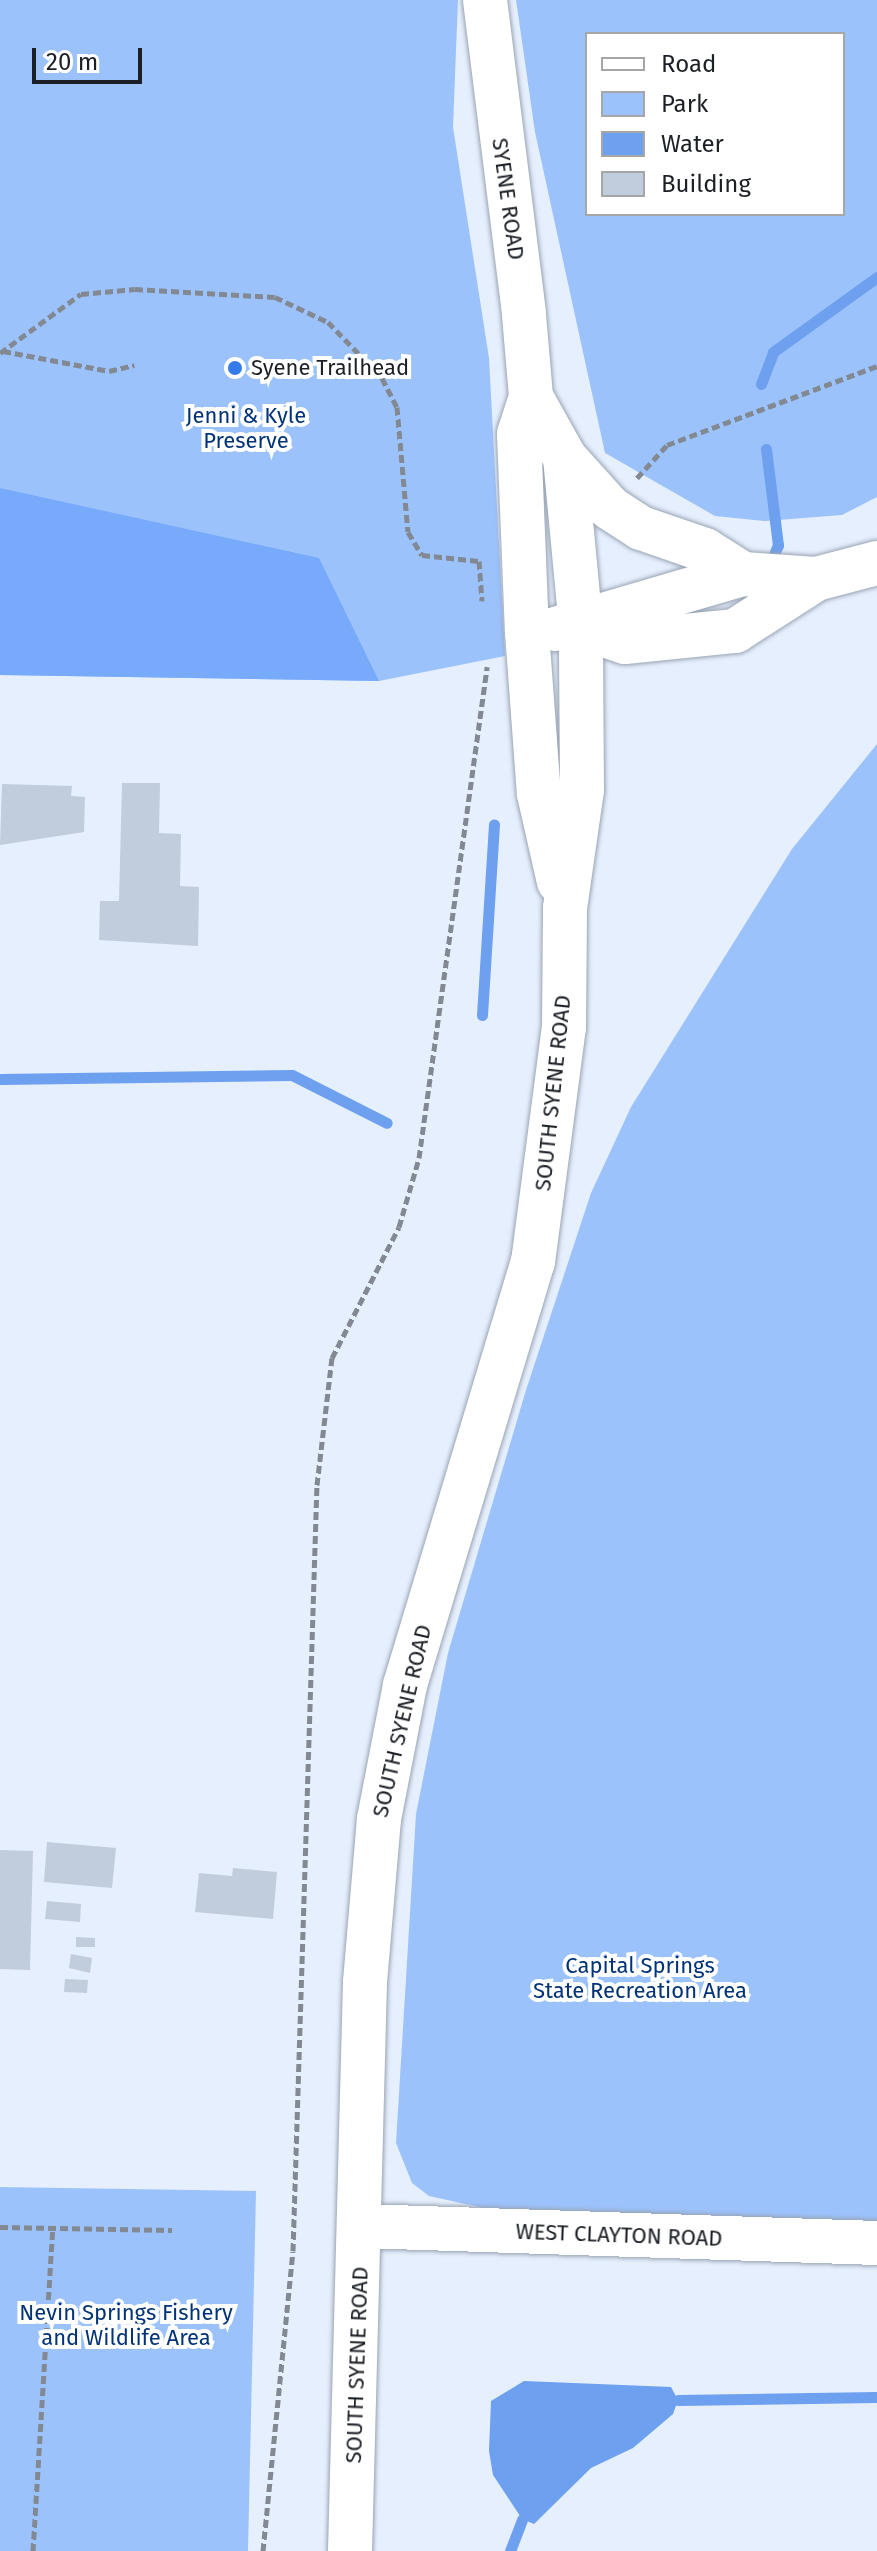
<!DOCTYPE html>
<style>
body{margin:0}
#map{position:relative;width:877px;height:2551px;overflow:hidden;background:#e6effd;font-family:"Fira Sans",sans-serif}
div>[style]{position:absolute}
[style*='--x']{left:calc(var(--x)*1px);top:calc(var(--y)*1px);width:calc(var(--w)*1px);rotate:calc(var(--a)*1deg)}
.green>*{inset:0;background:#9cc2fc}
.forest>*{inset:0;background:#77aafa}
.water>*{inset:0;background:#6da0ef}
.stream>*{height:11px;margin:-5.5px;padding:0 5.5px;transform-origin:5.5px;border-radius:5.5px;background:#6da0ef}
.building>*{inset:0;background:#c1ccdc}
.path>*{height:5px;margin-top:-2.5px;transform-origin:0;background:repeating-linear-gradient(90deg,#828993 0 8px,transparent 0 12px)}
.roads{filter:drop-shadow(0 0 2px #99a4b4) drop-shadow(0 0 2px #99a4b4)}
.minor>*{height:44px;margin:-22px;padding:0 22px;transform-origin:22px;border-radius:22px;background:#fff}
.dots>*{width:22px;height:22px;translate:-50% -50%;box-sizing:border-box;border:4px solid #fff;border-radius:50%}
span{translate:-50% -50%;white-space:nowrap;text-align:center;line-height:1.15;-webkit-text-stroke:8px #fff;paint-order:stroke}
.street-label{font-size:22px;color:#1c2026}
.poi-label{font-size:22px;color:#1c2026}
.left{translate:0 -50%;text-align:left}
.park-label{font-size:22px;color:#023377}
.legend{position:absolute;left:585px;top:32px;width:260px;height:184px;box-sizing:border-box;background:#fff;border:2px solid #a4a6a8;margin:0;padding:10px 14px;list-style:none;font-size:24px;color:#1c2026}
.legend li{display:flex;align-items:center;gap:16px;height:40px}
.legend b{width:40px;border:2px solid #a4a6a8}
.scale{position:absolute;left:32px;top:48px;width:110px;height:36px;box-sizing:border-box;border:4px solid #1c2026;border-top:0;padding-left:10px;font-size:24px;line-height:28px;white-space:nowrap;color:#1c2026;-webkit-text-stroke:6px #fff;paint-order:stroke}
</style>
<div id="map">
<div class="green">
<div style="clip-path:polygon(0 0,458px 0,453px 127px,489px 358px,505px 656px,379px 681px,0 675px)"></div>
<div style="clip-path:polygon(evenodd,516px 0,877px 0,877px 497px,842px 515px,765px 521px,715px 516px,605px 453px,535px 132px,516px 0,587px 34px,843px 34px,843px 214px,587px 214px,587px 34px)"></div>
<div style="clip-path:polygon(877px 744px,877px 2223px,497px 2211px,429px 2196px,412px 2183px,396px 2143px,416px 1814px,448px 1653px,526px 1390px,591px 1193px,631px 1107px,792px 849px)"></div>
<div style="clip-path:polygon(0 2187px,256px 2191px,248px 2551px,0 2551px)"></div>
</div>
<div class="forest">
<div style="clip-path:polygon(0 488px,319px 558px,379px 681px,0 675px)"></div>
</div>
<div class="water">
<div style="clip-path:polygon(524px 2381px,671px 2387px,678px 2400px,673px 2414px,633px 2448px,591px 2468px,534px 2524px,522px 2519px,493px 2475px,489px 2451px,491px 2401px)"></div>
</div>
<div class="stream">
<div style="--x:761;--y:384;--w:34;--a:-69"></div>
<div style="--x:773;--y:352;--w:128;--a:-35.8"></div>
<div style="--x:766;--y:449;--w:97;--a:82.9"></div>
<div style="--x:778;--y:545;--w:25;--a:113"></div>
<div style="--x:482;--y:1015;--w:191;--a:-86.4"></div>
<div style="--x:0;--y:1079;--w:292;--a:-0.8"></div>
<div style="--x:292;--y:1075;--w:106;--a:26.8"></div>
<div style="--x:678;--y:2400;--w:199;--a:-0.9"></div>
<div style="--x:510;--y:2551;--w:34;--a:-69"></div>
</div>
<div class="building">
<div style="clip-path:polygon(122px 783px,160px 783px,159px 833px,181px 834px,180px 886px,199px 887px,198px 946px,99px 940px,100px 901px,119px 901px)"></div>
<div style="clip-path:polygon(2px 784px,72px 786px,71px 796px,85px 797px,84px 832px,0 845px)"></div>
<div style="clip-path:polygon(47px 1842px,116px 1848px,112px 1888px,44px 1882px)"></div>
<div style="clip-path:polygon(0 1850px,33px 1851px,30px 1970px,0 1969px)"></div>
<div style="clip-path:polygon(233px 1868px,277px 1872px,273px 1919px,195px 1912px,199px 1873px,232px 1876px)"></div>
<div style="clip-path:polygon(47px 1901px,81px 1904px,80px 1922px,45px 1919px)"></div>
<div style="clip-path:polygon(76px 1937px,95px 1938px,95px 1947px,76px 1947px)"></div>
<div style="clip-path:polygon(71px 1954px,92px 1958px,90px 1973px,69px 1968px)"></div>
<div style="clip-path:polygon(65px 1979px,88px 1980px,87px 1993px,64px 1992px)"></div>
</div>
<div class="path">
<div style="--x:3;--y:351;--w:108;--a:10.7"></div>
<div style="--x:109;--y:371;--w:26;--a:-13"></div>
<div style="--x:0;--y:353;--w:100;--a:-36.1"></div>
<div style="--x:81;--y:294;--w:54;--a:-5.3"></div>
<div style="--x:135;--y:289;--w:140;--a:3.3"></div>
<div style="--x:275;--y:297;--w:59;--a:25.3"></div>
<div style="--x:328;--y:322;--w:78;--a:46"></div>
<div style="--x:382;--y:378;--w:33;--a:63"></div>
<div style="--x:397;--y:407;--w:125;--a:85"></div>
<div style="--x:408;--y:532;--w:27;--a:59"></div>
<div style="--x:422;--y:555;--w:57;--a:6"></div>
<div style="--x:637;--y:478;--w:45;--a:-47.7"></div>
<div style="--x:667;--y:445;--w:224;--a:-20.6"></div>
<div style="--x:479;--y:561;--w:40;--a:85.7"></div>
<div style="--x:0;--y:2227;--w:172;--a:1"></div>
<div style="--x:33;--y:2551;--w:324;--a:-86.5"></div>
<div style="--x:263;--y:2551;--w:301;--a:-84.3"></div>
<div style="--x:293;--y:2251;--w:766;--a:-88.21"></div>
<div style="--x:317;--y:1485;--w:128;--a:-83.3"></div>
<div style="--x:332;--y:1358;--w:147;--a:-62.9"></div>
<div style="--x:399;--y:1227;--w:72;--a:-73.8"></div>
<div style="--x:419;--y:1158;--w:496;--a:-82.1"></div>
</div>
<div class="roads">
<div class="minor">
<div style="--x:485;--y:0;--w:317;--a:82.9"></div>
<div style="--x:524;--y:315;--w:82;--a:85.1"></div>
<div style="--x:531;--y:397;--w:39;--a:108"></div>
<div style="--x:519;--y:434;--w:198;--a:87.7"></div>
<div style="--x:527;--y:632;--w:162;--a:85.8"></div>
<div style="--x:539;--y:794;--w:90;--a:77.2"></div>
<div style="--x:565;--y:458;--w:67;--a:48"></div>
<div style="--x:610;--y:508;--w:37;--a:33"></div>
<div style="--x:641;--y:528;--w:68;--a:19"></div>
<div style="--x:705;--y:550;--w:45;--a:32.3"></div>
<div style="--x:581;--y:627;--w:46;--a:18.8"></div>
<div style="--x:625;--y:642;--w:111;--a:-5.7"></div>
<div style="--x:735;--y:631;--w:96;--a:-32.7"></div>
<div style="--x:555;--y:629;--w:196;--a:-16.3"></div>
<div style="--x:743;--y:574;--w:73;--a:3.9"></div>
<div style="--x:816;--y:579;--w:63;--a:-14.7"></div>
<div style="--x:362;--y:2226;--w:515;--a:1.89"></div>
<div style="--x:350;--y:2551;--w:569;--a:-88.49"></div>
<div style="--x:365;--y:1982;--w:164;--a:-85.1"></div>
<div style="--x:379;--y:1819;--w:136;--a:-79"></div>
<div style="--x:405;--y:1685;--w:442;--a:-73.2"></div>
<div style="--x:533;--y:1262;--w:237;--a:-82.5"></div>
<div style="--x:564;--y:1027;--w:119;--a:-89.5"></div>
<div style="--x:565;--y:908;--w:119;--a:-81.8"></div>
<div style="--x:582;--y:790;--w:163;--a:-90.4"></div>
<div style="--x:581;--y:627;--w:170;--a:-95.4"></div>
<div style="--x:565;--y:458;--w:70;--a:-119.1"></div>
</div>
</div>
<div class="dots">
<div style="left:235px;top:368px;background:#347ce9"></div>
</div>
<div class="street-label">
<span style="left:508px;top:199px;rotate:82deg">SYENE ROAD</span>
<span style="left:553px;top:1093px;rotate:-84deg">SOUTH SYENE ROAD</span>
<span style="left:402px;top:1721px;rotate:-77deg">SOUTH SYENE ROAD</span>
<span style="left:619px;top:2235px;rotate:2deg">WEST CLAYTON ROAD</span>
<span style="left:357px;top:2365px;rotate:-88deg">SOUTH SYENE ROAD</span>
</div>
<div class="poi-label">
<span class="left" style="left:251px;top:368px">Syene Trailhead</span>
</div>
<div class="park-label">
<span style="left:246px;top:428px">Jenni &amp; Kyle<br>Preserve</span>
<span style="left:640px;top:1978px">Capital Springs<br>State Recreation Area</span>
<span style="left:126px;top:2325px">Nevin Springs Fishery<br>and Wildlife Area</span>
</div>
<ul class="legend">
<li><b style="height:10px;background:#fff"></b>Road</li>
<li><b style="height:22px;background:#9cc2fc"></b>Park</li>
<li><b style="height:22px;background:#6da0ef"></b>Water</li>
<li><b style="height:22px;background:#c1ccdc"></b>Building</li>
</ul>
<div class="scale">20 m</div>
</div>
